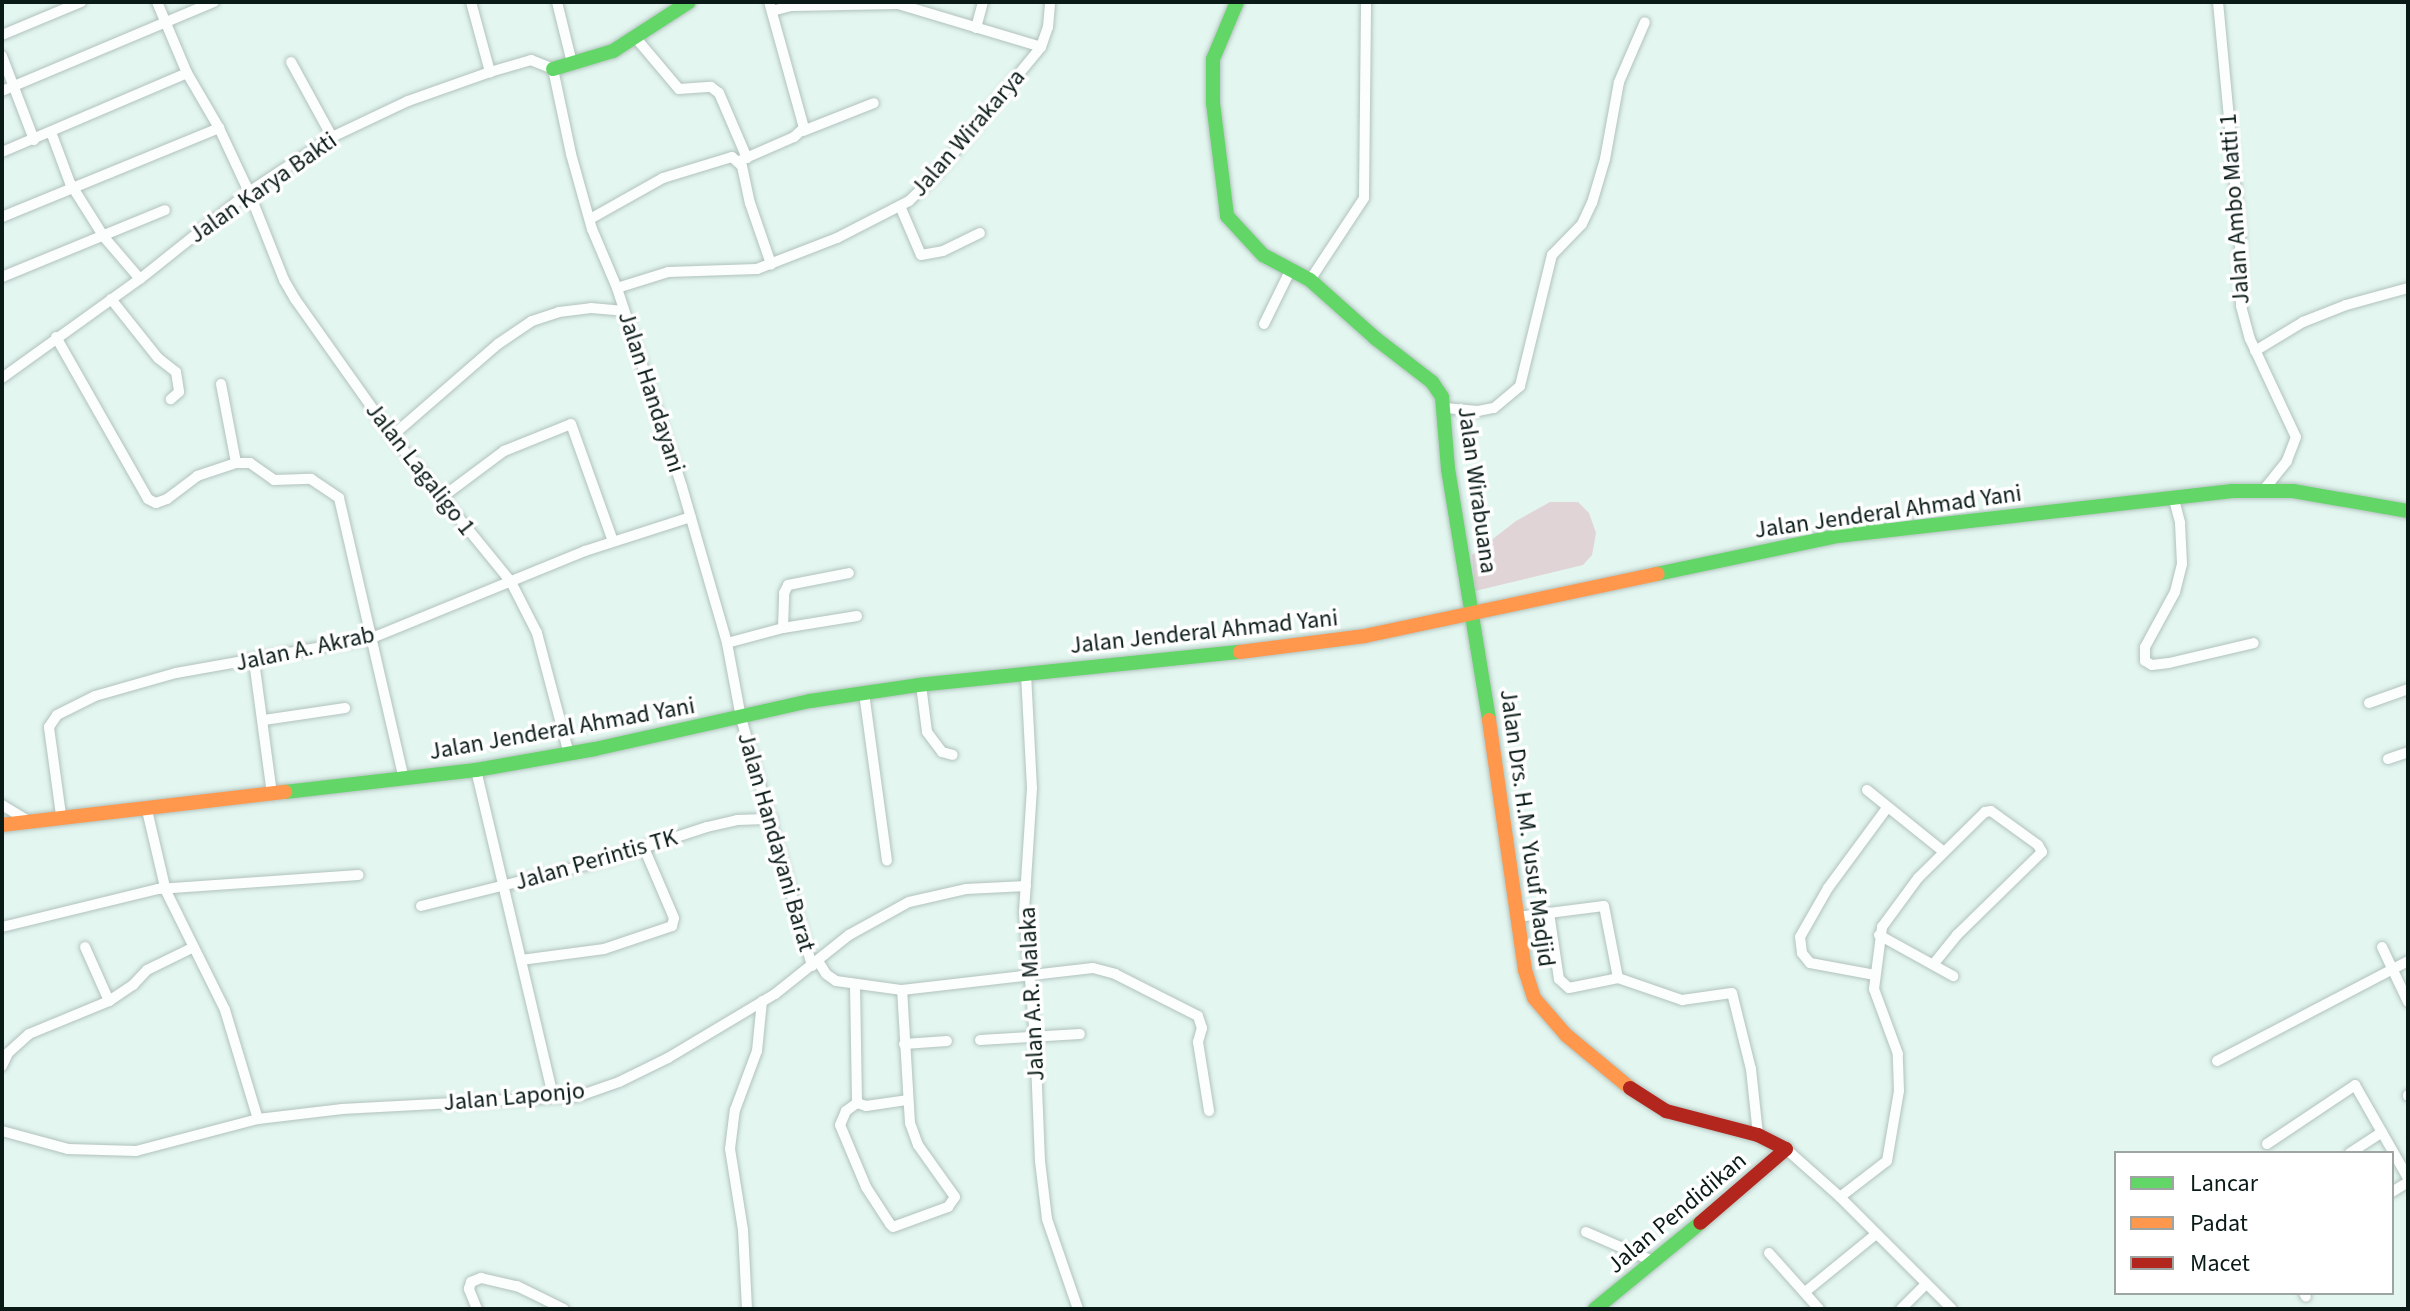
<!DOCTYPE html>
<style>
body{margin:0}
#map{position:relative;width:2410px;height:1311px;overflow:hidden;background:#e3f6f0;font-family:"Source Sans 3",sans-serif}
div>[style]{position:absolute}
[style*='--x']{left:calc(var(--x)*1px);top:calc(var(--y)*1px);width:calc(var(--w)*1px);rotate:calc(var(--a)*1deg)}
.green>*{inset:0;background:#e0d4d7}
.roads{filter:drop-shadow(0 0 2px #b2c2bd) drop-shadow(0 0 2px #b2c2bd)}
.street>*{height:10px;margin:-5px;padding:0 5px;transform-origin:5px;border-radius:5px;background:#fbfefd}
.fast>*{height:14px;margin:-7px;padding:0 7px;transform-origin:7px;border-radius:7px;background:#63d668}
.slow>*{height:14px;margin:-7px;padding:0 7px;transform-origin:7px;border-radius:7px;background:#ff974d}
.jam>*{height:14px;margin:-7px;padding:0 7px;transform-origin:7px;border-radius:7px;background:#b3261e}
span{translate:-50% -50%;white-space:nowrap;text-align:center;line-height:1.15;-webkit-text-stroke:7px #fff;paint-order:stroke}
.street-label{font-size:24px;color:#0a1b17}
.frame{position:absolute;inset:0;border:4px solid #0a1b17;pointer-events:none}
.legend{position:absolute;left:2114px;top:1151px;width:280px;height:144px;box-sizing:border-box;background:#fff;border:2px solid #9da4a2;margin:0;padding:10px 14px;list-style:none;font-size:24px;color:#0a1b17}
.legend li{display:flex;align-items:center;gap:16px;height:40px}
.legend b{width:40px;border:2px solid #9da4a2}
</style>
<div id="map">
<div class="green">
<div style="clip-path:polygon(1550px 502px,1578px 502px,1589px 513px,1596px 533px,1592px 555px,1583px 565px,1475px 591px,1472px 555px,1516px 521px)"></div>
</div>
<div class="roads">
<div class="street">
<div style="--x:157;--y:2;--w:77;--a:67.1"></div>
<div style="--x:187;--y:73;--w:64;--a:59.8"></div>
<div style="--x:219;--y:128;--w:71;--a:64.9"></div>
<div style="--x:249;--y:192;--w:95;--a:68.3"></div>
<div style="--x:284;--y:280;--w:22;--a:60"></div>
<div style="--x:295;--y:299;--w:168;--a:54.7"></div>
<div style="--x:392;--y:436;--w:188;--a:50.8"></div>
<div style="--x:511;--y:582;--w:57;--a:63"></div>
<div style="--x:537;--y:633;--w:125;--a:75.2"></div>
<div style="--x:471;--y:2;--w:73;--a:74.8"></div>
<div style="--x:557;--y:2;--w:63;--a:76.2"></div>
<div style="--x:2218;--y:2;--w:234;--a:84.6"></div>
<div style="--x:2240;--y:235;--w:71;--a:89.2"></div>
<div style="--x:2241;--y:306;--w:34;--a:75"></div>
<div style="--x:2250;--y:339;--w:108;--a:64.9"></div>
<div style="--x:2296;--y:437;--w:26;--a:111"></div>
<div style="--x:2287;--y:461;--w:38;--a:129"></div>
<div style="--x:772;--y:11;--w:20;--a:-15"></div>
<div style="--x:791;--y:6;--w:107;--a:-1.1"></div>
<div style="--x:898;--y:4;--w:149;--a:16.7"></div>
<div style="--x:976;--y:28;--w:27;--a:-75"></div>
<div style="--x:2;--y:35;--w:86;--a:-22.7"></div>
<div style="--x:635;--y:37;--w:68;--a:49.8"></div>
<div style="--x:679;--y:89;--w:32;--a:-4"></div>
<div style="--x:711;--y:87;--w:10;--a:37"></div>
<div style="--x:719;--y:93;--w:71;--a:66.7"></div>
<div style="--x:2;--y:56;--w:90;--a:69.1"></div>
<div style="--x:291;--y:62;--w:85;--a:61.3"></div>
<div style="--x:2;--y:91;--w:230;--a:-22.8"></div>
<div style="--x:803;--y:131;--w:76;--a:-21.5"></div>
<div style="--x:51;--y:132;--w:54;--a:69.6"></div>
<div style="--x:70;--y:183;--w:64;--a:57.8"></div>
<div style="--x:104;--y:237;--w:55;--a:49.4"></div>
<div style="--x:2;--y:152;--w:201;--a:-23.1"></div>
<div style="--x:739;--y:161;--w:60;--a:-23.6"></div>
<div style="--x:794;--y:137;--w:13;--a:-42"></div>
<div style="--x:804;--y:128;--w:131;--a:-105.5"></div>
<div style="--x:900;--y:206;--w:53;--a:66.8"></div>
<div style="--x:921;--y:255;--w:22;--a:-10"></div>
<div style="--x:943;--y:251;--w:41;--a:-25.9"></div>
<div style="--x:2;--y:217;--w:235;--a:-22.3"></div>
<div style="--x:590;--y:219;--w:84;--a:-29.3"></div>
<div style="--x:663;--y:178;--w:72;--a:-16.9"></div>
<div style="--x:732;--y:157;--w:13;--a:42"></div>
<div style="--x:742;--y:166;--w:38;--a:78"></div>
<div style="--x:750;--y:203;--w:65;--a:71"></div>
<div style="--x:2;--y:277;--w:176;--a:-22.3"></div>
<div style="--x:1310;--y:280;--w:98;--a:-56.6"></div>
<div style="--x:1364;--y:198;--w:196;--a:-89.4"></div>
<div style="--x:617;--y:288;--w:53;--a:-17.4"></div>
<div style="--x:668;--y:272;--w:89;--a:-1.9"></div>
<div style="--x:757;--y:269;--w:86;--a:-21.2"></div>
<div style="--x:837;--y:238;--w:81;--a:-27.2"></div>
<div style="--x:909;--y:201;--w:33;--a:-44"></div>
<div style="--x:933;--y:178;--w:170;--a:-50.5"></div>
<div style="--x:1041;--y:47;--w:21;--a:-71"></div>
<div style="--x:1048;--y:27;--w:25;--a:-85"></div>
<div style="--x:111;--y:299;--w:75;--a:51.5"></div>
<div style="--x:158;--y:358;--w:23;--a:38"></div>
<div style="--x:176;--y:372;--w:20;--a:81"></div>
<div style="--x:179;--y:392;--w:11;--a:139"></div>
<div style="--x:1264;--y:324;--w:59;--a:-63.9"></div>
<div style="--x:56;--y:337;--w:186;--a:60.4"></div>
<div style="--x:148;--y:499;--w:9;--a:27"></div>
<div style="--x:156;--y:503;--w:12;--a:-20"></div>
<div style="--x:167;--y:499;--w:38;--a:-37"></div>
<div style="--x:197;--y:476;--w:41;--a:-18.4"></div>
<div style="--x:236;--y:463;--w:14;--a:0"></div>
<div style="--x:250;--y:463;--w:29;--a:35"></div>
<div style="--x:274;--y:480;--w:37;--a:-2"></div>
<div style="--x:311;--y:479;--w:34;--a:34"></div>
<div style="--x:339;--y:498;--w:288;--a:77"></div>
<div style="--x:2255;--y:351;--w:56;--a:-31.1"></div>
<div style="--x:2303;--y:322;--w:46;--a:-21.6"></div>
<div style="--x:2346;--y:305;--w:64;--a:-15.3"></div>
<div style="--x:2;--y:378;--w:170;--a:-35.7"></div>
<div style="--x:140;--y:279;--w:139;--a:-38.6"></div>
<div style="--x:249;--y:192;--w:100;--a:-33.5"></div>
<div style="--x:332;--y:137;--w:84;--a:-25.3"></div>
<div style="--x:408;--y:101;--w:87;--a:-19.5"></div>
<div style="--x:490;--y:72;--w:43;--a:-16.3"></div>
<div style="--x:531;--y:60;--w:24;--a:22"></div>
<div style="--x:553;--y:69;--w:87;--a:78"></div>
<div style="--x:571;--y:154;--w:78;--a:74.4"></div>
<div style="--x:592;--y:229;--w:64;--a:67"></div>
<div style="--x:617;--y:288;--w:209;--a:71.9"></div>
<div style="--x:682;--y:487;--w:162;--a:73.9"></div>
<div style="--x:727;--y:643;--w:76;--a:79.4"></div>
<div style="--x:741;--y:718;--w:258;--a:74"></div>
<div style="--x:221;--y:384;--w:80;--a:79.2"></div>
<div style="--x:1445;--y:408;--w:33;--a:5"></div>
<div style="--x:1478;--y:411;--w:16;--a:-11"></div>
<div style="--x:1494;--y:408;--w:34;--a:-40"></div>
<div style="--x:1520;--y:386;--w:135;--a:-76.3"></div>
<div style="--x:1552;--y:255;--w:43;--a:-45.9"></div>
<div style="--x:1582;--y:224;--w:23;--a:-65"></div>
<div style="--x:1592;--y:203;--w:46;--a:-73.5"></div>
<div style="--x:1605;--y:159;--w:78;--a:-79.7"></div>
<div style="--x:1619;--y:82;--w:65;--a:-66.6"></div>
<div style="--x:392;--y:436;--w:140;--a:-41"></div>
<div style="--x:498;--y:344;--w:41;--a:-34.1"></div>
<div style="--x:532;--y:321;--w:28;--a:-18"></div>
<div style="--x:559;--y:312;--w:32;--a:-7"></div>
<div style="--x:591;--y:308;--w:33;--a:5"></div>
<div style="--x:2173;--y:496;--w:28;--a:75"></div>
<div style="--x:2180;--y:523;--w:41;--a:87.2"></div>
<div style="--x:2182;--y:564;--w:29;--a:104"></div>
<div style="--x:2175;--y:592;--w:63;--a:118.6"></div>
<div style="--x:2145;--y:647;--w:14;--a:90"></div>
<div style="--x:2145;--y:661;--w:8;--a:30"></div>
<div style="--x:2152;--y:665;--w:17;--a:-7"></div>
<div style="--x:2169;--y:663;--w:87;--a:-13.2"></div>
<div style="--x:441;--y:498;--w:79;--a:-36.7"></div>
<div style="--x:504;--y:451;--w:72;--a:-21.9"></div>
<div style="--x:571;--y:424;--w:124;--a:70.3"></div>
<div style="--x:783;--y:628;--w:35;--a:-88"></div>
<div style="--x:784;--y:593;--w:9;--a:-63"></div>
<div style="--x:788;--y:585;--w:62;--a:-11.1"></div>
<div style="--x:727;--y:643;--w:58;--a:-15"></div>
<div style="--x:783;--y:628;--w:75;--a:-9.2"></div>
<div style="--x:254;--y:661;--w:135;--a:82.3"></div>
<div style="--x:1026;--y:674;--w:114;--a:87"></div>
<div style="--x:1032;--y:788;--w:123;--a:93.7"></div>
<div style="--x:1024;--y:911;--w:126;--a:85"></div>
<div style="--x:1035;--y:1037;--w:124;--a:87.7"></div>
<div style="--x:1040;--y:1161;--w:58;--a:83.1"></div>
<div style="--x:1047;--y:1219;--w:95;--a:71"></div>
<div style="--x:921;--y:685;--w:47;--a:82.7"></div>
<div style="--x:927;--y:732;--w:25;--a:53"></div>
<div style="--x:942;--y:752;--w:11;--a:15"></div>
<div style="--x:864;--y:693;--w:169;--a:82.2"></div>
<div style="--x:2369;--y:703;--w:41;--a:-19.7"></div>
<div style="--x:264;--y:720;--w:82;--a:-8.4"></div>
<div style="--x:2388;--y:759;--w:21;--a:-19"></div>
<div style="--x:476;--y:770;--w:336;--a:76.7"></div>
<div style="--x:1867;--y:790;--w:97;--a:38.8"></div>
<div style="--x:2;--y:805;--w:29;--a:31"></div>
<div style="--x:146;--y:806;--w:87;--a:76.8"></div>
<div style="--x:166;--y:891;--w:133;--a:63.6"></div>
<div style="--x:225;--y:1010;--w:114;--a:73.2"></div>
<div style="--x:61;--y:815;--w:89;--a:-97.8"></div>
<div style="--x:49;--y:727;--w:14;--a:-56"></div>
<div style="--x:57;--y:715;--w:42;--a:-26.6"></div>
<div style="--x:95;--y:696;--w:84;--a:-15.9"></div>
<div style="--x:176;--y:673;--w:199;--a:-10.1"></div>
<div style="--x:372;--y:638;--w:230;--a:-22.2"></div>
<div style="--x:585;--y:551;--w:111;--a:-17.8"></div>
<div style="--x:421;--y:906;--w:194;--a:-14"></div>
<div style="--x:609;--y:859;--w:103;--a:-18.1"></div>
<div style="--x:707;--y:827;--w:31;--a:-13"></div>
<div style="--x:737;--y:820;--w:35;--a:-2"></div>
<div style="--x:1549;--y:913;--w:55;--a:-7.3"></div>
<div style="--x:1604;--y:906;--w:73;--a:79"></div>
<div style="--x:1517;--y:917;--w:32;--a:-7"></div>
<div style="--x:1549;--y:913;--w:67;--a:81.4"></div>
<div style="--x:1559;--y:979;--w:13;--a:42"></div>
<div style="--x:1569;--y:988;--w:50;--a:-11.5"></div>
<div style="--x:1618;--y:978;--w:68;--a:19"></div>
<div style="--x:1682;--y:1000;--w:50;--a:-8"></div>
<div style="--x:1732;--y:993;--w:78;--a:76"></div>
<div style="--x:1751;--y:1069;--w:66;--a:83.9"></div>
<div style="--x:2;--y:927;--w:161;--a:-13.7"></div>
<div style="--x:158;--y:889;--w:201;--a:-4"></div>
<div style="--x:1879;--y:935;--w:85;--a:29"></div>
<div style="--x:85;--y:947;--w:59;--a:66"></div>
<div style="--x:2382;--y:947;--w:61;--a:64.7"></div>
<div style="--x:521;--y:960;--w:84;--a:-7.5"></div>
<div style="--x:604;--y:949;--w:72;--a:-18.7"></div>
<div style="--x:672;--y:926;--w:8;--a:-76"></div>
<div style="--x:674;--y:918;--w:76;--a:-113.2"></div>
<div style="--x:818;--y:961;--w:15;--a:58"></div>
<div style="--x:826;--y:974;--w:12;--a:35"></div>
<div style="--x:836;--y:981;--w:67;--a:7.8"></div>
<div style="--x:1875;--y:975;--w:66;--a:-169.5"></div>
<div style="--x:1810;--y:963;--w:13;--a:-129"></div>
<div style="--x:1802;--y:953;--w:16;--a:-97"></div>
<div style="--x:1800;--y:937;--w:56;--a:-60.3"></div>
<div style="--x:1828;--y:888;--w:99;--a:-53.6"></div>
<div style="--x:855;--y:986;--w:117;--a:89"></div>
<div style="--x:857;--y:1103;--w:9;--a:18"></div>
<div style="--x:866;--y:1106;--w:41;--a:-8.3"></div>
<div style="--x:980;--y:1040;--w:100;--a:-3.4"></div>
<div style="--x:904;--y:1044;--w:43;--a:-4"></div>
<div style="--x:2217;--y:1061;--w:216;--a:-27.6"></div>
<div style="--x:2;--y:1066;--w:14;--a:-65"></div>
<div style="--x:8;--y:1053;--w:28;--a:-42"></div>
<div style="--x:29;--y:1034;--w:87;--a:-22.4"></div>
<div style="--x:109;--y:1001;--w:29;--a:-34"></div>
<div style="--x:133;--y:985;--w:21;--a:-47"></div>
<div style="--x:147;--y:970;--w:52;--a:-26.1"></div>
<div style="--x:2408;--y:1096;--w:1;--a:-90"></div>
<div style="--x:857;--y:1103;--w:14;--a:144"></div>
<div style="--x:846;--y:1111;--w:15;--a:113"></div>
<div style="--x:840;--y:1125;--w:67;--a:67.2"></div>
<div style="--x:866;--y:1187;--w:44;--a:57"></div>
<div style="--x:890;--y:1224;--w:4;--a:45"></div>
<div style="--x:893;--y:1227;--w:59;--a:-20"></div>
<div style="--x:948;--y:1207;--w:12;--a:-55"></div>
<div style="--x:955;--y:1197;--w:64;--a:-125.4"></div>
<div style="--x:918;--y:1145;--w:23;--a:-110"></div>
<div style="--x:910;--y:1123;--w:133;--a:-93.4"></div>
<div style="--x:902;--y:990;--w:192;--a:-6.6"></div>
<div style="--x:1093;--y:968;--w:23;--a:15"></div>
<div style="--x:1115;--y:974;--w:93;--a:26.8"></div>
<div style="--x:1198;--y:1016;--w:13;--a:72"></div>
<div style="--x:1202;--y:1028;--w:15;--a:106"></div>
<div style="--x:1198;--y:1042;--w:70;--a:80.9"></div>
<div style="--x:2;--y:1131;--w:68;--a:15.3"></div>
<div style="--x:68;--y:1149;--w:68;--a:1.7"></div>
<div style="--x:136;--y:1151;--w:126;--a:-14.7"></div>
<div style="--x:258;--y:1119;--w:85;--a:-6.8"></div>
<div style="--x:342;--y:1109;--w:237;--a:-3.1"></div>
<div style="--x:579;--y:1096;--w:42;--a:-19.3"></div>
<div style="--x:619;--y:1082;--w:55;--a:-26.1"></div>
<div style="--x:668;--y:1058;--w:125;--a:-30.9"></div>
<div style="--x:775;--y:994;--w:95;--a:-38.6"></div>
<div style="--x:849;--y:935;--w:68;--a:-28.8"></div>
<div style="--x:909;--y:902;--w:58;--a:-12.8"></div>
<div style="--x:966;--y:889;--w:60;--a:-2.9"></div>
<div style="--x:2267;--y:1144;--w:106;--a:-33.8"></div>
<div style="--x:2355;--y:1085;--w:107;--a:60.3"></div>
<div style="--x:1786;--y:1149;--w:72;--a:41.6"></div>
<div style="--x:1840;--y:1197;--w:158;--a:45"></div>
<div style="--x:2350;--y:1153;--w:38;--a:-33"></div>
<div style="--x:2392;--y:1192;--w:19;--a:-32"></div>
<div style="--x:1840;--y:1197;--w:59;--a:-37.5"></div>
<div style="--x:1887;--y:1161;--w:71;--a:-80.3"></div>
<div style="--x:1899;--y:1091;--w:37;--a:-92"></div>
<div style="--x:1898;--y:1054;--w:69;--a:-110.3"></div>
<div style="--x:1874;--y:989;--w:63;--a:-82.6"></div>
<div style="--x:1882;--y:927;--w:61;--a:-53.7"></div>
<div style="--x:1918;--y:878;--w:94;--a:-44.6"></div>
<div style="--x:1985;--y:812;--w:6;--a:-9"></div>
<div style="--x:1991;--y:811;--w:58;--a:35.9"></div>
<div style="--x:2038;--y:845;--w:8;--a:60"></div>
<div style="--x:2042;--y:852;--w:119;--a:135.7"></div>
<div style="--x:1957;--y:935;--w:38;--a:129"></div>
<div style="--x:1586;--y:1232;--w:75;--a:23.5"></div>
<div style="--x:1769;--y:1253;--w:75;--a:48.2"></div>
<div style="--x:1805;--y:1292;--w:92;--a:-39.2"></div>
<div style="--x:2304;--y:1293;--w:4;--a:63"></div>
<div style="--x:477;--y:1309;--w:22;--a:-112"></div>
<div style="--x:469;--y:1289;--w:7;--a:-74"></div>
<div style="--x:471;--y:1282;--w:11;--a:-22"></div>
<div style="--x:481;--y:1278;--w:37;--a:13"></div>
<div style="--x:517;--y:1286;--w:52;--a:26.1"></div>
<div style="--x:747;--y:1309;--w:79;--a:-92.9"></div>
<div style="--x:743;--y:1230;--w:82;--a:-99.1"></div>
<div style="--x:730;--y:1149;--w:39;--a:-83"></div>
<div style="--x:735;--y:1110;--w:63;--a:-69.6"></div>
<div style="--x:757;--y:1051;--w:50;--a:-84.3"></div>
<div style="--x:1901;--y:1309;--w:35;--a:-45"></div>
</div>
<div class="fast">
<div style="--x:1237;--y:2;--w:62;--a:112.8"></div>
<div style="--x:1213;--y:59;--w:44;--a:90"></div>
<div style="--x:1213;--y:103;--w:114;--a:82.9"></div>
<div style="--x:1227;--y:216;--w:53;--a:47.3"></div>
<div style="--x:1263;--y:255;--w:53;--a:28"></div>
<div style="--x:1310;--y:280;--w:87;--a:41.7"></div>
<div style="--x:1375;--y:338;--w:72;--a:37.7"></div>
<div style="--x:1432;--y:382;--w:18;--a:56"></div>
<div style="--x:1442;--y:397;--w:72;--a:85.2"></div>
<div style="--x:1448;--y:469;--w:254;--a:80.7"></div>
<div style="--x:553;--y:69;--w:63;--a:-16.7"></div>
<div style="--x:613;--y:51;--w:90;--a:-32.8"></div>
<div style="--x:1657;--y:574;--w:185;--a:-11.9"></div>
<div style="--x:1838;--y:536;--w:397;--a:-6.5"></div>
<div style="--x:2232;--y:491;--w:61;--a:0"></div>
<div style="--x:2293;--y:491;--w:117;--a:9.9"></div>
<div style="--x:285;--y:792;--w:192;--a:-6.6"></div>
<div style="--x:476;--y:770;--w:121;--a:-10"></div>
<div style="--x:595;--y:749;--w:220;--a:-12.6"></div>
<div style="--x:810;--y:701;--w:109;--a:-8.4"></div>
<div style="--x:918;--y:685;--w:324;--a:-5.9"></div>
<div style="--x:1595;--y:1309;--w:136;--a:-39.3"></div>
</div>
<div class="slow">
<div style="--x:1240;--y:652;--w:126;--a:-7.3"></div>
<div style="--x:1365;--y:636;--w:299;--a:-12"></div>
<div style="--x:1489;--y:720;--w:253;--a:81.8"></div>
<div style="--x:1525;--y:970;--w:29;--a:72"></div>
<div style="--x:1534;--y:998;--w:49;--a:49.1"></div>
<div style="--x:1566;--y:1035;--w:83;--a:39.6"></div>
<div style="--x:2;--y:825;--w:285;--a:-6.7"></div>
</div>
<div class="jam">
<div style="--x:1630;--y:1088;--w:43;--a:32.6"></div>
<div style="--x:1666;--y:1111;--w:95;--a:14.6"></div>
<div style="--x:1758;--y:1135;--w:31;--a:27"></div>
<div style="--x:1786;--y:1149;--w:113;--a:139.3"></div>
</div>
</div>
<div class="street-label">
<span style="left:968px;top:133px;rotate:-49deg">Jalan Wirakarya</span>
<span style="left:263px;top:188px;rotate:-35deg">Jalan Karya Bakti</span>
<span style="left:2235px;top:209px;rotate:-94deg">Jalan Ambo Matti 1</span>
<span style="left:651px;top:392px;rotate:72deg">Jalan Handayani</span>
<span style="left:420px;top:469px;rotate:52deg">Jalan Lagaligo 1</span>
<span style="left:1477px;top:490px;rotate:82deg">Jalan Wirabuana</span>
<span style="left:1888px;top:512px;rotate:-8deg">Jalan Jenderal Ahmad Yani</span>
<span style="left:1204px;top:632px;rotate:-6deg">Jalan Jenderal Ahmad Yani</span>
<span style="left:305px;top:649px;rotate:-12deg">Jalan A. Akrab</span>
<span style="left:562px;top:729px;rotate:-10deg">Jalan Jenderal Ahmad Yani</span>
<span style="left:1527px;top:828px;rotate:82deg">Jalan Drs. H.M. Yusuf Madjid</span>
<span style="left:776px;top:842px;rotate:74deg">Jalan Handayani Barat</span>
<span style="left:596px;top:860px;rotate:-16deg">Jalan Perintis TK</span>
<span style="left:1032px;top:994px;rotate:-93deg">Jalan A.R. Malaka</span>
<span style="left:514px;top:1097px;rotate:-5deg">Jalan Laponjo</span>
<span style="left:1677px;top:1213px;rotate:-40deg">Jalan Pendidikan</span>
</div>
<div class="frame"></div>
<ul class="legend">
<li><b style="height:10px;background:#63d668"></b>Lancar</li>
<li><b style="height:10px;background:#ff974d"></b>Padat</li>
<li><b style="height:10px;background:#b3261e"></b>Macet</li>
</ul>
</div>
